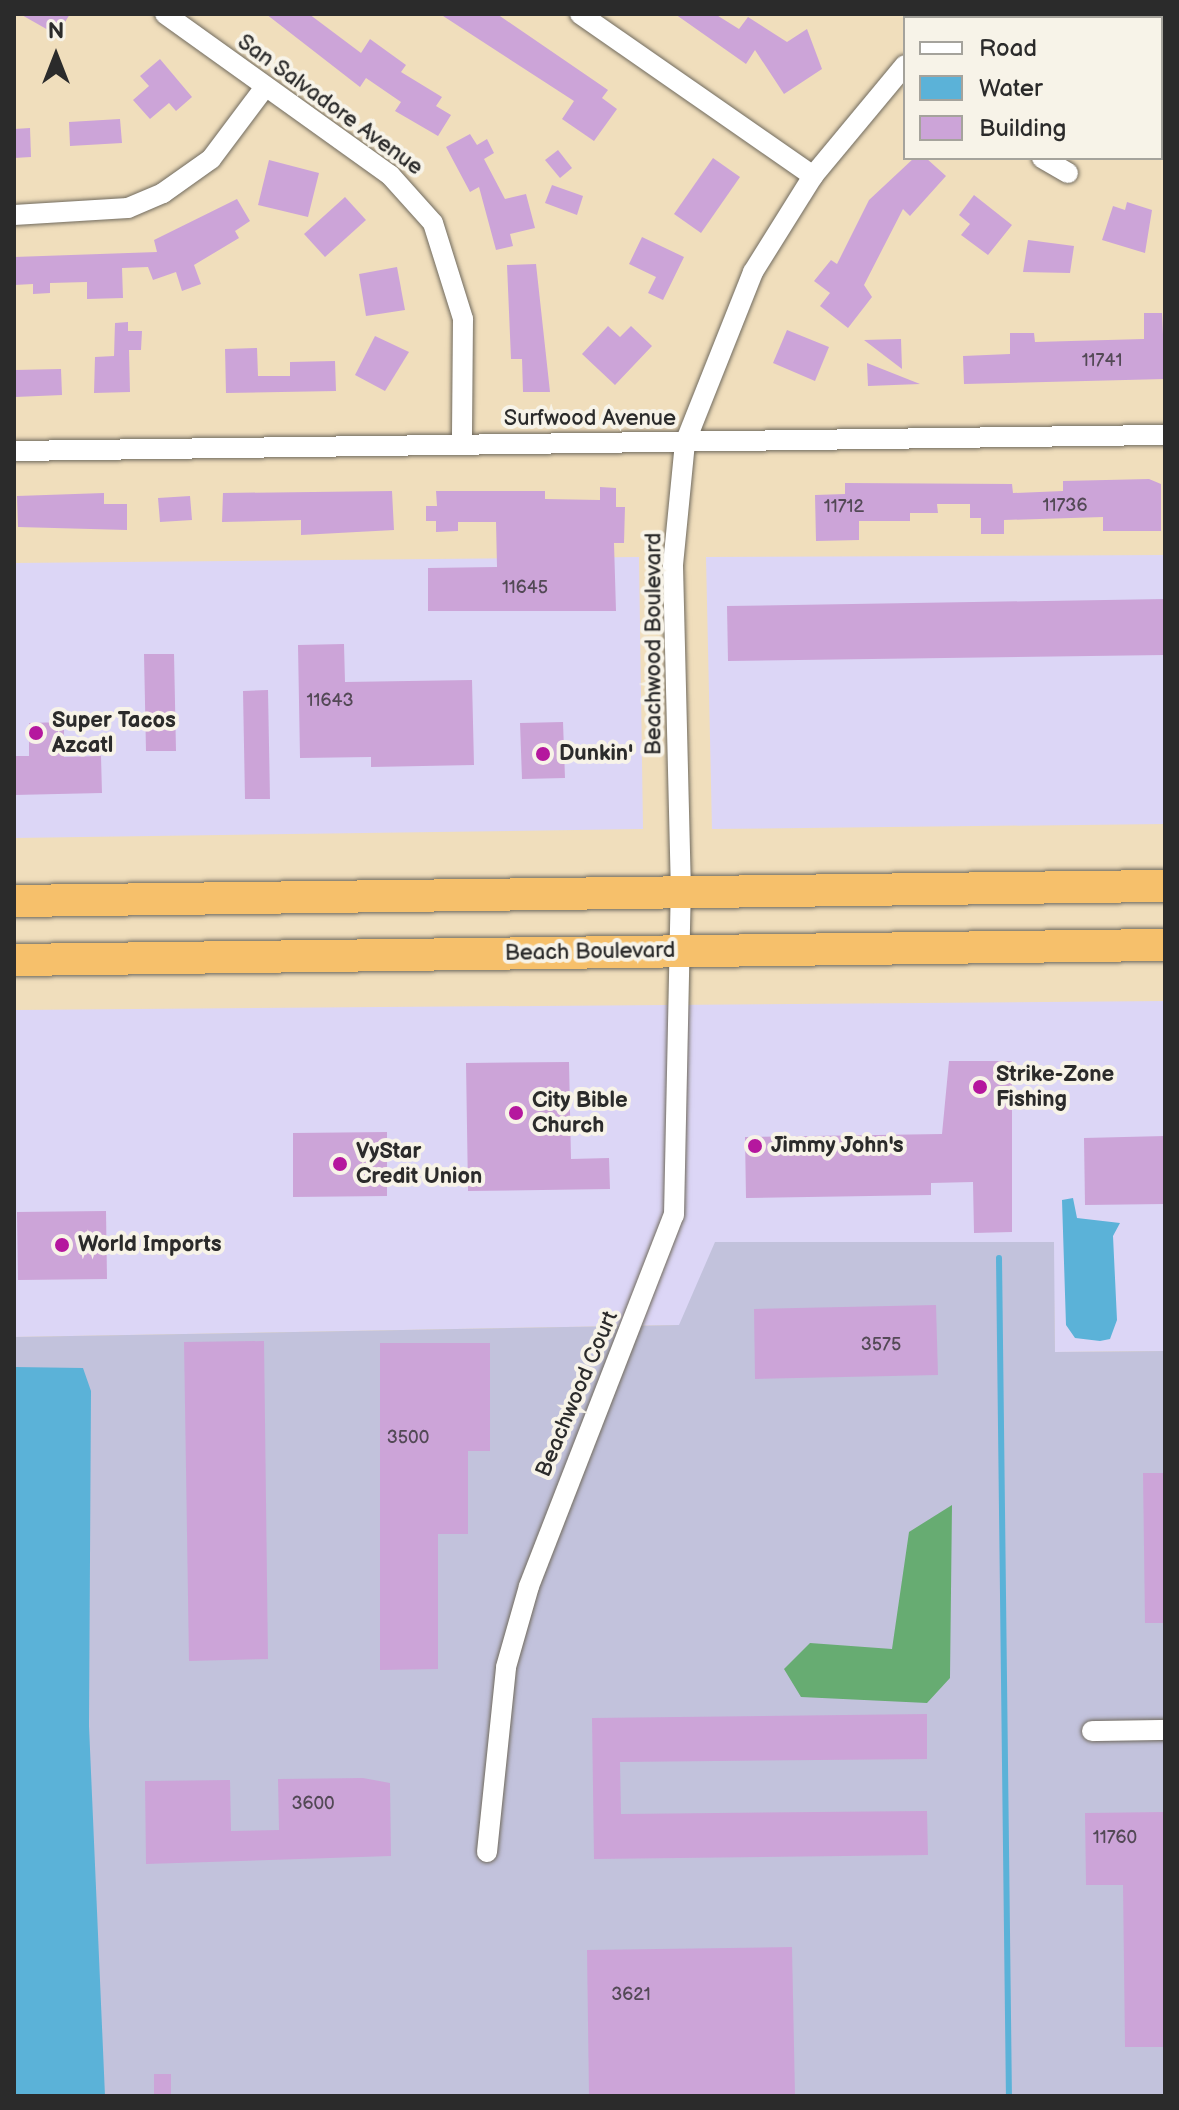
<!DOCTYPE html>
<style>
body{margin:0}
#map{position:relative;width:1179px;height:2110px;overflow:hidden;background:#f0debc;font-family:"Balsamiq Sans",sans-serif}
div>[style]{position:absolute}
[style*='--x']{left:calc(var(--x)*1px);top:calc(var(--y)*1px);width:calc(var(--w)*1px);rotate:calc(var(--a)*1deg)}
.built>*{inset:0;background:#dcd6f6}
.industrial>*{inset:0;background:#c2c2dc}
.forest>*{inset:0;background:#67ac72}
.water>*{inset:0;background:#5bb2d8}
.stream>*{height:6px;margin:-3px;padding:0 3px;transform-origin:3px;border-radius:3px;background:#5bb2d8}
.building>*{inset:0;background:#cca4d8}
.roads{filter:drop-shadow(0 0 2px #706a5e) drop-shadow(0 0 2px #706a5e)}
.minor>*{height:20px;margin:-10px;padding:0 10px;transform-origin:10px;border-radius:10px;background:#fff}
.trunk>*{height:32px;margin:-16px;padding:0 16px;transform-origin:16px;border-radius:16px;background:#f6c06b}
.dots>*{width:22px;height:22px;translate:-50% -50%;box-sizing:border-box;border:4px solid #f7f3e8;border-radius:50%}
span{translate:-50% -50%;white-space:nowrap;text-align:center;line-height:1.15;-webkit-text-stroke:8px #f7f3e8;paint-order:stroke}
.number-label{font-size:18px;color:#534956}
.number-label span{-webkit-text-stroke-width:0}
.street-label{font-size:22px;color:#2b2b2b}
.poi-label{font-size:22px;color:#2b2b2b;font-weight:700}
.left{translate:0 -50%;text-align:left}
.frame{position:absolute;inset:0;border:16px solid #2b2b2b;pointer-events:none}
.legend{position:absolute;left:903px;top:16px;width:260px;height:144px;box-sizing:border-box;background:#f7f3e8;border:2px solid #a5a39c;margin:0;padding:10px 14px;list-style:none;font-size:24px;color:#2b2b2b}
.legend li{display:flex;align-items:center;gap:16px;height:40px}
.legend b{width:40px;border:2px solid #a5a39c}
.north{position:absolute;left:16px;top:16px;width:80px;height:80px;-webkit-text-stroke:6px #f7f3e8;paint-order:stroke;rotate:0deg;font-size:22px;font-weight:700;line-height:32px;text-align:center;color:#2b2b2b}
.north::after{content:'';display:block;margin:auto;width:28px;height:36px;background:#2b2b2b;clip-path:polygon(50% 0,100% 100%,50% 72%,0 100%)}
</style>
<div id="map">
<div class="built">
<div style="clip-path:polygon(1165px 555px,1165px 824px,712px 829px,706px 557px)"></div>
<div style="clip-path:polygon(639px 557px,643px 829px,14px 838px,14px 563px)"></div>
<div style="clip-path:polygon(1165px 1001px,1165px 1351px,1055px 1352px,1053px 1242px,955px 1244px,680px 1325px,14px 1337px,14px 1010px)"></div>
</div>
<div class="industrial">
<div style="clip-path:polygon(715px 1242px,1054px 1242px,1055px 1352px,1165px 1351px,1165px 2096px,14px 2096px,14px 1337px,679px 1325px)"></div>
</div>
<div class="forest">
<div style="clip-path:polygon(952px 1505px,950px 1678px,927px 1703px,801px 1697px,784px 1669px,810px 1643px,892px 1649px,909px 1532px)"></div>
</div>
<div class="water">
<div style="clip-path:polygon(1073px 1198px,1077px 1218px,1120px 1223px,1113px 1236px,1117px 1320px,1110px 1339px,1100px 1341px,1075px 1338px,1066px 1325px,1062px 1200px)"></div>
<div style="clip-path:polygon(14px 1367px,83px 1368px,91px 1391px,89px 1726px,105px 2096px,14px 2096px)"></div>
</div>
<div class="stream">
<div style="--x:999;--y:1258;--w:838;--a:89.32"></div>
</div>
<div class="building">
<div style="clip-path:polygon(20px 14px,70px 14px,57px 35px)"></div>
<div style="clip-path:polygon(266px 14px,309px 14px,361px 53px,370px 39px,406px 65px,401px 72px,442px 97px,436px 106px,451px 115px,438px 136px,395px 111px,401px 102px,366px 78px,360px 87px)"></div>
<div style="clip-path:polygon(440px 14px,497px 14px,608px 90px,602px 98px,617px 109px,594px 141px,562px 119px,574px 101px)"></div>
<div style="clip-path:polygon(675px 14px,715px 14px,739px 29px,748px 17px,787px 42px,807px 29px,822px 69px,784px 94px,755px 50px,746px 64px)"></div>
<div style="clip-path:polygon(160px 59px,192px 97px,176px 111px,169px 103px,150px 119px,133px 100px,149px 86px,140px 76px)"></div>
<div style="clip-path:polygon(120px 119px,122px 143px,70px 146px,69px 122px)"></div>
<div style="clip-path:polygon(30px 128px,31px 157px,14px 158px,14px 129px)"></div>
<div style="clip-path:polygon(470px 134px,477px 145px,487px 139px,494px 153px,484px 159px,505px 199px,526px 194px,535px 228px,510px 234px,513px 246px,496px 250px,479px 187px,470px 192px,446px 147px)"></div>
<div style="clip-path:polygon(558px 150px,572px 168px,560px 178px,545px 160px)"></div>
<div style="clip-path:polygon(713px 158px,740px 177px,701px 233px,674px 214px)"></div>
<div style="clip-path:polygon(914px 158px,926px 158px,946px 176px,910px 216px,903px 209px,864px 285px,872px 297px,848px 328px,820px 306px,830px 293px,814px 281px,831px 260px,837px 264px,869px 200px)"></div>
<div style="clip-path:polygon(269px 160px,319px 173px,308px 217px,258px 205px)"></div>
<div style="clip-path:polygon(552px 185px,583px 196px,577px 215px,545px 203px)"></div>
<div style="clip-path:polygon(974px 195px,1012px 225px,988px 255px,961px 235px,970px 224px,959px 215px)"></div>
<div style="clip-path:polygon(345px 197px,366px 220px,325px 257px,304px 234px)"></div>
<div style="clip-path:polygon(237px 199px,250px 221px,235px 231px,239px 238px,194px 265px,201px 284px,182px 291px,176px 272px,153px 280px,148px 267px,122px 268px,123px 298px,87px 299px,87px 282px,50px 283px,50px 293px,33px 294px,33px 284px,14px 285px,14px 257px,157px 252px,154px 240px)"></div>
<div style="clip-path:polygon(1127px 202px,1152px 210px,1145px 253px,1102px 240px,1113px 206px,1125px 210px)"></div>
<div style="clip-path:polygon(642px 237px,684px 257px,663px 300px,648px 293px,656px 277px,629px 264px)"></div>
<div style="clip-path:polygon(1028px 240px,1074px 246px,1070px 273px,1023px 272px)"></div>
<div style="clip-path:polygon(536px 264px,550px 392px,523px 392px,522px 359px,511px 359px,507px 265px)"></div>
<div style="clip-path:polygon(397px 267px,405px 310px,366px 316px,359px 274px)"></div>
<div style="clip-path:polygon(1144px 313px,1162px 313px,1165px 379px,964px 384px,963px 356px,1010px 354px,1010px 333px,1034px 333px,1035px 342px,1144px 339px)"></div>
<div style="clip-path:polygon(128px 322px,128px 331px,142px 331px,141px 350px,129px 350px,130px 392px,94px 393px,95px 357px,114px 356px,115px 323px)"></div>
<div style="clip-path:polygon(608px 326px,620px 337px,631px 326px,652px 346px,615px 385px,582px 354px)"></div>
<div style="clip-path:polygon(787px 330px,829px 347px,815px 381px,773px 363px)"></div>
<div style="clip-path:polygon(375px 336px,409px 352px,385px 391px,355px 375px)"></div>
<div style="clip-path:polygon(901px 339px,902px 369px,864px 340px)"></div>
<div style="clip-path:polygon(257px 348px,258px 376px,290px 376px,290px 362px,335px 361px,336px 391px,226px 393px,225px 349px)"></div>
<div style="clip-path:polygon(867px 363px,920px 384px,868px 386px)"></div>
<div style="clip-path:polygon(61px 369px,62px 395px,15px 397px,15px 370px)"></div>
<div style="clip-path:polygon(1149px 479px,1161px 484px,1161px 531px,1103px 531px,1103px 517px,1004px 520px,1004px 534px,981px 534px,981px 518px,970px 518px,970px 504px,937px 504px,938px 513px,910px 513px,910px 521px,859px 521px,859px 540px,816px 541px,815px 495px,845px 494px,845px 483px,1012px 484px,1013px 493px,1063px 491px,1063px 481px)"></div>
<div style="clip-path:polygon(600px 487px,616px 488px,616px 507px,625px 507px,624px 543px,614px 543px,616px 611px,428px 611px,428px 568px,497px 567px,496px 522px,458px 522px,458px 531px,436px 532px,436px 521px,426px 521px,426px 506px,437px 506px,436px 491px,545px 491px,545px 499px,600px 500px)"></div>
<div style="clip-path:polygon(392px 491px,394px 530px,301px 535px,301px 520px,222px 522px,223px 493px)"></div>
<div style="clip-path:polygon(104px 493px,104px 504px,127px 504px,127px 530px,18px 527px,17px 496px)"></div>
<div style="clip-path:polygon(190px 496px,192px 520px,160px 522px,158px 498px)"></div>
<div style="clip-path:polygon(1165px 599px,1165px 655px,728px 661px,727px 606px)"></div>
<div style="clip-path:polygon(344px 644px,345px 682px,472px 680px,474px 765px,371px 767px,371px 757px,300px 758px,298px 645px)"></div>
<div style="clip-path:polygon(144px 654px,174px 654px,176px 751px,146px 751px)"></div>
<div style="clip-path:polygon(268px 690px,270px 799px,245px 799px,243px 691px)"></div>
<div style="clip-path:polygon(64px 722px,64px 757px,101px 756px,102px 793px,14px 795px,14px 756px,29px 756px,29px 723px)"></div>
<div style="clip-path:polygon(563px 722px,565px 778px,522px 779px,520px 723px)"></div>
<div style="clip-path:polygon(949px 1061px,1012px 1061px,1012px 1232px,974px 1233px,973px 1182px,931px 1183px,931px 1195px,746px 1198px,745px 1137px,942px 1134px)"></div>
<div style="clip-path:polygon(569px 1062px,571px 1159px,609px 1158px,610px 1189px,468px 1191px,466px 1063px)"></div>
<div style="clip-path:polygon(387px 1132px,387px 1196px,293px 1197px,293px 1133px)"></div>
<div style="clip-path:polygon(1165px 1136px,1165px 1204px,1085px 1205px,1084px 1138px)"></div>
<div style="clip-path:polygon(106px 1211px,107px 1279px,18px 1280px,17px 1212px)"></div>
<div style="clip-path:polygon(936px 1305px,938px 1375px,755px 1379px,754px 1309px)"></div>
<div style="clip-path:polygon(264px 1341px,268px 1659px,189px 1661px,184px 1342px)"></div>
<div style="clip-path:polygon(380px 1343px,490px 1343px,490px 1451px,468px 1451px,468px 1534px,438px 1534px,438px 1669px,380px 1670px)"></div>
<div style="clip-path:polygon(1143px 1473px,1165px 1473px,1165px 1623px,1145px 1623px)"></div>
<div style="clip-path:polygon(927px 1714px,927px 1759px,620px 1762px,621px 1814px,927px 1811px,928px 1855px,594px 1859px,592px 1718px)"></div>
<div style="clip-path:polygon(363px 1778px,390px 1783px,391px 1856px,146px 1864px,145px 1781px,230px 1780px,231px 1831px,279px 1830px,278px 1779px)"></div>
<div style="clip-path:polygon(1165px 1812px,1165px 2047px,1125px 2047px,1123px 1885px,1086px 1885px,1085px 1813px)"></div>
<div style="clip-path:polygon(792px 1947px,795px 2096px,589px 2096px,587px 1950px)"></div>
<div style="clip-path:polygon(154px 2074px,171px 2074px,171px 2096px,154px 2096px)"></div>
</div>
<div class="roads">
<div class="minor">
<div style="--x:165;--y:14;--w:277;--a:35.6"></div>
<div style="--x:390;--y:175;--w:64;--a:48.1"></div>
<div style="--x:433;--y:223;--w:101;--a:72.6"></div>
<div style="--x:463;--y:319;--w:123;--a:90.5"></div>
<div style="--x:580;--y:14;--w:284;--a:34.8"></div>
<div style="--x:940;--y:18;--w:5;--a:-53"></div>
<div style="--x:1042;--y:158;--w:30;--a:30"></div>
<div style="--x:14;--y:215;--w:114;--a:-3.5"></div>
<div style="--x:128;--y:208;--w:38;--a:-23"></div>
<div style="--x:163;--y:193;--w:59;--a:-35.3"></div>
<div style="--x:211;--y:159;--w:90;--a:-53.1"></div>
<div style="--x:14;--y:451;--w:1151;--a:-0.8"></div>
<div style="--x:1092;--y:1731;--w:73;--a:-0.8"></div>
<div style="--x:487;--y:1852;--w:186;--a:-84.1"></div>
<div style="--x:506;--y:1667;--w:84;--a:-74.1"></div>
<div style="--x:529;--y:1586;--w:398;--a:-68.7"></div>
<div style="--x:674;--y:1215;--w:322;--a:-88.8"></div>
<div style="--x:681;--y:893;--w:328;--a:-91.4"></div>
<div style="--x:673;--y:565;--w:123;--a:-84.4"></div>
<div style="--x:685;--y:443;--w:184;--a:-68.3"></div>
<div style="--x:753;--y:272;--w:113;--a:-58"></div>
<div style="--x:813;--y:176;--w:144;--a:-50.3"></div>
</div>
<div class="trunk">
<div style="--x:14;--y:901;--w:1151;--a:-0.75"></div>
<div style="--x:14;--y:960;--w:1151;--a:-0.75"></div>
</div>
</div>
<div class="dots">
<div style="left:36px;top:733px;background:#b5179e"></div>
<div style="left:543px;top:754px;background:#b5179e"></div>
<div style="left:980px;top:1087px;background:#b5179e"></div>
<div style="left:516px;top:1113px;background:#b5179e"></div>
<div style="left:755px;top:1146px;background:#b5179e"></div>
<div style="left:340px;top:1164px;background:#b5179e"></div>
<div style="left:62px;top:1245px;background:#b5179e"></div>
</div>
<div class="number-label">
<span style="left:1102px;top:361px">11741</span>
<span style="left:1065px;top:506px">11736</span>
<span style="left:844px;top:507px">11712</span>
<span style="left:525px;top:588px">11645</span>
<span style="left:330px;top:701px">11643</span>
<span style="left:881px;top:1345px">3575</span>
<span style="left:408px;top:1438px">3500</span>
<span style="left:313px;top:1804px">3600</span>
<span style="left:1115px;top:1838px">11760</span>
<span style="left:631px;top:1995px">3621</span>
</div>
<div class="street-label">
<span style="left:330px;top:105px;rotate:36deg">San Salvadore Avenue</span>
<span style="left:590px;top:419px">Surfwood Avenue</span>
<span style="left:654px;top:644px;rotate:-90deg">Beachwood Boulevard</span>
<span style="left:590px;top:952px;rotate:-1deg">Beach Boulevard</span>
<span style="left:577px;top:1394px;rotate:-67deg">Beachwood Court</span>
</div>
<div class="poi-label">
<span class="left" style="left:52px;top:733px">Super Tacos<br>Azcatl</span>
<span class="left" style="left:559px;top:754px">Dunkin'</span>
<span class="left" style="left:996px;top:1087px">Strike-Zone<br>Fishing</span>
<span class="left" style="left:532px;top:1113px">City Bible<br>Church</span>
<span class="left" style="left:771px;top:1146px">Jimmy John's</span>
<span class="left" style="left:356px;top:1164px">VyStar<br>Credit Union</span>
<span class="left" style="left:78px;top:1245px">World Imports</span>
</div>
<div class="frame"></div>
<ul class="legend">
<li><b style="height:10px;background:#fff"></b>Road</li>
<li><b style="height:22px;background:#5bb2d8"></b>Water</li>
<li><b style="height:22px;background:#cca4d8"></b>Building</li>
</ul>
<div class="north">N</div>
</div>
